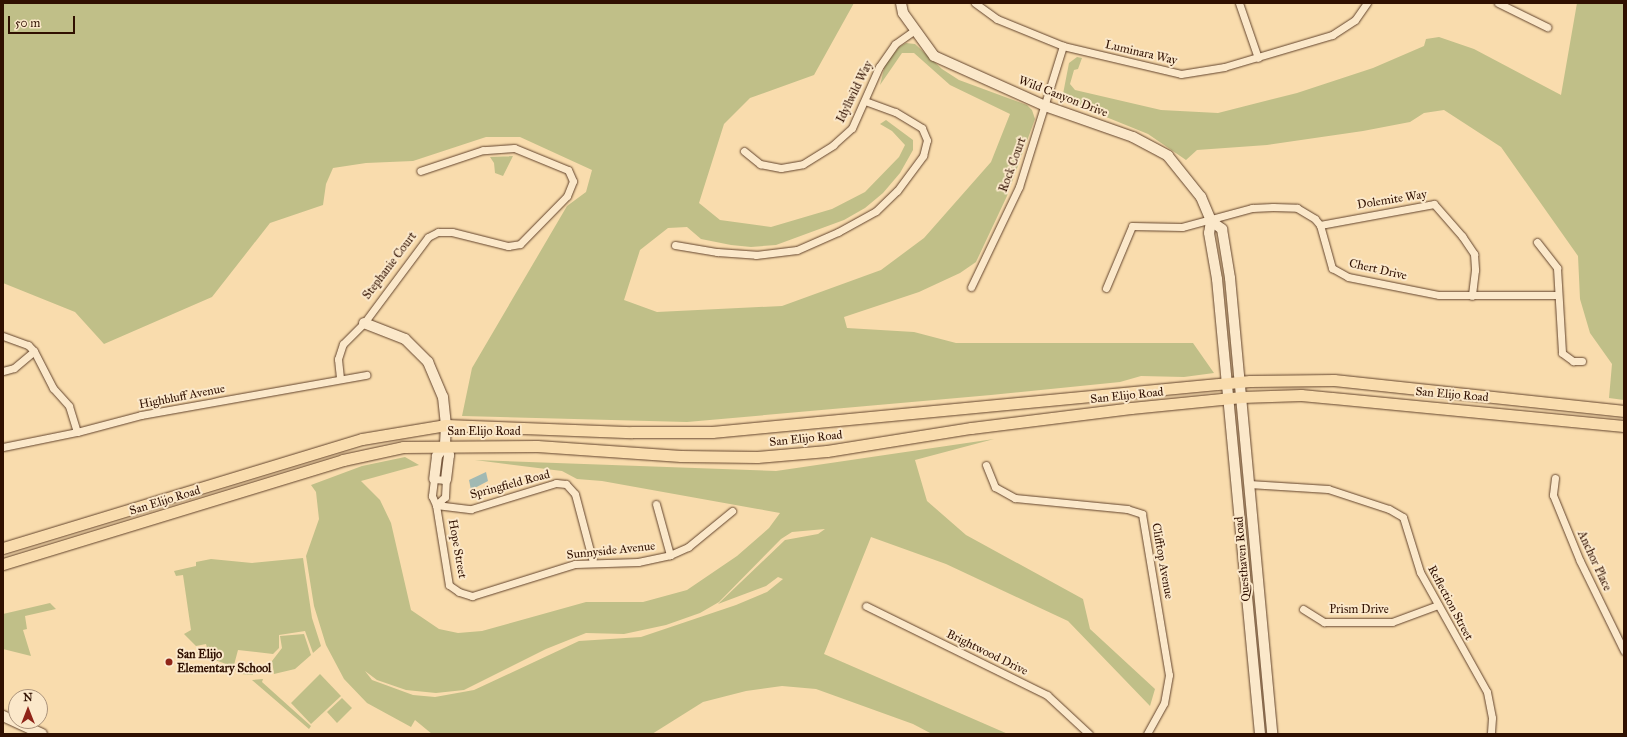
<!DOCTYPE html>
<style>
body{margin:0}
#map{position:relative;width:1627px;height:737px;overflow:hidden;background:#f9dcad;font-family:"IM FELL Great Primer",serif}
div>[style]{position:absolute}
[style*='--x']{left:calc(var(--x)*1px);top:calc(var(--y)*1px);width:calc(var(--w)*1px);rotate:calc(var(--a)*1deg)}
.green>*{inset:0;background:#c0bf88}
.water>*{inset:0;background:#a1b9b3}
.roads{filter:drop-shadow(0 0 1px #62432c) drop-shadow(0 0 1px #62432c)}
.street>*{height:7px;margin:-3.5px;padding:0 3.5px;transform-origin:3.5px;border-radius:3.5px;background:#fbe8ca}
.secondary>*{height:10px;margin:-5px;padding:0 5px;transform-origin:5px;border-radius:5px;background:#fbe8ca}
.primary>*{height:11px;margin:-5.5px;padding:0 5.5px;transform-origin:5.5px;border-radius:5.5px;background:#f9dcad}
.dots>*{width:11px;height:11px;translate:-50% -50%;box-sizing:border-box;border:2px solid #fbe8ca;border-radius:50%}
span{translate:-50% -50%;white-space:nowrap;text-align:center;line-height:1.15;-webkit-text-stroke:4px #fbe8ca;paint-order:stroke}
.street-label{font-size:12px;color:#301001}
.poi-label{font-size:12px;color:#301001;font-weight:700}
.left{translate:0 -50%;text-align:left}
.frame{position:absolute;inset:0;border:4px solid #301001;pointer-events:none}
.north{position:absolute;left:8px;top:689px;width:40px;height:40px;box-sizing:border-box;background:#fbe8ca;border:1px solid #aa927a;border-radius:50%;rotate:0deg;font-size:11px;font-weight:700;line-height:16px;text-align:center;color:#301001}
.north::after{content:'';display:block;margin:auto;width:14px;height:18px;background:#8f2418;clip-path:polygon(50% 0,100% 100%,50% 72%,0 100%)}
.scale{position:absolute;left:8px;top:16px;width:67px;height:18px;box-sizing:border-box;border:2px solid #301001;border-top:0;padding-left:5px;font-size:12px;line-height:14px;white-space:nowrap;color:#301001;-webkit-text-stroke:3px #fbe8ca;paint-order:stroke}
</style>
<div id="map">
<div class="green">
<div style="clip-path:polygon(3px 3px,854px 3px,814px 75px,750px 98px,724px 124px,699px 203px,720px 220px,771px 227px,832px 209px,865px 192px,899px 157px,905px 145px,892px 131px,880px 124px,886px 120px,913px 140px,913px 150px,900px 173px,883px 193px,865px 208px,844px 220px,776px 245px,751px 247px,731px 245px,701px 239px,687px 227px,668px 228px,640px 250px,624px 300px,657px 312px,782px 306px,881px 270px,924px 238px,991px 162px,1010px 114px,950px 85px,914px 53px,902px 53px,880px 85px,885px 65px,899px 47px,906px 43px,915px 44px,942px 69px,959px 80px,1027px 105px,1032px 110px,1035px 119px,1007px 196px,976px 262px,960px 273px,919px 292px,844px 317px,847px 328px,914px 332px,956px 343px,1193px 343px,1214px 373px,1184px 377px,1141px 376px,1120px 382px,991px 395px,687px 422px,462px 416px,472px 368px,567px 206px,586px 192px,592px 170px,520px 137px,486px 137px,413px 161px,366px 163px,333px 168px,326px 184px,323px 205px,270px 223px,212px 297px,104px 344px,75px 312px,3px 283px)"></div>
<div style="clip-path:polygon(1577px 3px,1624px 3px,1624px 400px,1609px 398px,1612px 364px,1590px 333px,1580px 299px,1578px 256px,1501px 147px,1444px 110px,1424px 113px,1410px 122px,1363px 131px,1267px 145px,1197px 150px,1186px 160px,1148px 134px,1074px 104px,1063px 94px,1069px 63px,1077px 57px,1082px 58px,1078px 69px,1074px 70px,1070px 84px,1075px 90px,1161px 110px,1218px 113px,1297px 93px,1373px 68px,1424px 46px,1426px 39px,1439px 37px,1474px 49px,1561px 95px)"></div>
<div style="clip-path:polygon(513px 156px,503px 176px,495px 173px,494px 163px,490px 157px)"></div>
<div style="clip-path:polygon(evenodd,994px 439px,915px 460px,927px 501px,966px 535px,1083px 599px,1090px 629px,1155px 689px,1150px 706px,1068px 621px,946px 564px,871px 537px,824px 654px,1008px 734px,932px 734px,913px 724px,816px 689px,782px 686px,746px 691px,703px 702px,652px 734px,432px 734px,415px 720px,411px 727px,367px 703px,344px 679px,326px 645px,314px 606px,306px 556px,319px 519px,316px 492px,311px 485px,362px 466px,405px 457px,419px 465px,361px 481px,380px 500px,391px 523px,411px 610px,439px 629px,458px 633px,482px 631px,586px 602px,643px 602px,687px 590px,737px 556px,769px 528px,780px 513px,602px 481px,577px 479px,562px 471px,475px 460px,776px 471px,994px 439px,825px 529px,818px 534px,785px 540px,718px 604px,766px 586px,778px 577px,783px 579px,767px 592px,736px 605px,641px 637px,579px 641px,474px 690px,435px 697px,413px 695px,372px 680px,365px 671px,377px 680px,406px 690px,436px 693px,464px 690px,546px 649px,586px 633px,624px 634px,666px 625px,700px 613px,719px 602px,781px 539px,792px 532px,825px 529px)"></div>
<div style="clip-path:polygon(303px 558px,312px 618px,321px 646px,313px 653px,305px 631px,279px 635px,279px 648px,273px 654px,238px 650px,234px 665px,253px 673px,253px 675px,241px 674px,226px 664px,196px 653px,202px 650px,208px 652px,206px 644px,196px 646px,184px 634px,191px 630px,183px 575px,176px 576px,174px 571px,196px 566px,196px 562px,211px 559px,252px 563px)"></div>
<div style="clip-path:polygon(50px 603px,56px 609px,25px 616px,27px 629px,23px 630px,31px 656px,3px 649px,3px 614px)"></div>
<div style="clip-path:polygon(304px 634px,311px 655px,295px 669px,274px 674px,272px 661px,282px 648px,280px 636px)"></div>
<div style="clip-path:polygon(320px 674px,341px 696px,311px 724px,291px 703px)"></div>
<div style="clip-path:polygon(263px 679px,262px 682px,311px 726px,309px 729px,252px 680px)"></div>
<div style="clip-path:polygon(342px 698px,352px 708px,337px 723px,327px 712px)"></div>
</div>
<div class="water">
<div style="clip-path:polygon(486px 472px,488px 481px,471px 490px,469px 480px)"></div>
</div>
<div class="roads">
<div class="street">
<div style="--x:975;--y:3;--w:27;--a:36"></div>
<div style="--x:997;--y:19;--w:71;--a:22.2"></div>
<div style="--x:1063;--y:46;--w:121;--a:13.3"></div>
<div style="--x:1181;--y:74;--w:44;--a:-9.2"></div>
<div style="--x:1224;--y:67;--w:113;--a:-16.5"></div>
<div style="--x:1332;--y:35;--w:27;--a:-33"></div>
<div style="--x:1355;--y:20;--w:21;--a:-55"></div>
<div style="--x:1239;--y:3;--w:58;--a:70.9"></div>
<div style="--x:1498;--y:3;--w:55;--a:26.1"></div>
<div style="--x:744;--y:151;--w:21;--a:39"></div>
<div style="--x:760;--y:164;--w:21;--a:11"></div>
<div style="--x:781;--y:168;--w:22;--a:-10"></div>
<div style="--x:803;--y:164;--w:36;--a:-32"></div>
<div style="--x:833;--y:145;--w:25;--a:-42"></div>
<div style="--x:852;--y:128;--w:67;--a:-66.1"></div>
<div style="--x:879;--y:67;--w:28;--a:-55"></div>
<div style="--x:895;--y:44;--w:24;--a:-35"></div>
<div style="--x:1320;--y:225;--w:116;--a:-10.4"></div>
<div style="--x:1434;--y:204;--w:43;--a:48.8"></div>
<div style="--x:1462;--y:236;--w:22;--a:56"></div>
<div style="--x:1474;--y:254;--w:16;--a:86"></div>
<div style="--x:1475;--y:270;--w:26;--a:97"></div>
<div style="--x:1537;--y:242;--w:33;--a:52"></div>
<div style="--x:1557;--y:268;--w:85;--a:86.6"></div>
<div style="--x:1562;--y:353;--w:14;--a:36"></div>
<div style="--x:1573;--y:361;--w:9;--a:0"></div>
<div style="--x:675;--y:245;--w:43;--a:9.5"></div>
<div style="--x:717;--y:252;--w:39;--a:4"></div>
<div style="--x:756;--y:255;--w:41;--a:-7"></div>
<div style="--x:797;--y:250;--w:45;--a:-23.7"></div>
<div style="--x:838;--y:232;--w:43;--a:-28.9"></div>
<div style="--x:876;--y:211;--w:29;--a:-44"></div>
<div style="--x:897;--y:191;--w:44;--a:-53.4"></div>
<div style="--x:923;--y:156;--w:16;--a:-76"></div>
<div style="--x:927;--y:140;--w:13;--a:-113"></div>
<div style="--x:922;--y:128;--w:31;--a:-149"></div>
<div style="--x:895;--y:112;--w:32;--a:-160"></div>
<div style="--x:971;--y:287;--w:111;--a:-64.4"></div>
<div style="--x:1019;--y:187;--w:148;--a:-72.7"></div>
<div style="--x:1106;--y:288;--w:67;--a:-67.2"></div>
<div style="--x:1132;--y:226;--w:50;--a:1.1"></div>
<div style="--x:1182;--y:227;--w:73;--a:-15.2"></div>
<div style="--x:1252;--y:208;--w:21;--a:-3"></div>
<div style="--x:1273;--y:207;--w:24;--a:2"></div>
<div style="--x:1297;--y:208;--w:21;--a:31"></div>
<div style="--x:1315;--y:219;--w:8;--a:50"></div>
<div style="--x:1320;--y:225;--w:45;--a:74.4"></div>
<div style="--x:1332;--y:268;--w:18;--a:29"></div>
<div style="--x:1348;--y:277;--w:93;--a:11.2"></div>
<div style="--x:1439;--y:295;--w:118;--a:0"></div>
<div style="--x:3;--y:336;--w:27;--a:20"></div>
<div style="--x:28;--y:345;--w:8;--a:45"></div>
<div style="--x:34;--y:351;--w:42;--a:62.8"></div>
<div style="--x:53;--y:388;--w:24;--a:48"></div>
<div style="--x:69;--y:406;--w:27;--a:73"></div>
<div style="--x:3;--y:371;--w:11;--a:-15"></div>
<div style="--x:14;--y:368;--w:26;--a:-40"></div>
<div style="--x:340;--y:378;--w:19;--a:-96"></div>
<div style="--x:338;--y:359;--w:16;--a:-72"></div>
<div style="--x:343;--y:344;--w:30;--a:-45"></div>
<div style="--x:364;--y:323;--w:107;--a:-53.3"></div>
<div style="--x:428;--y:237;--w:11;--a:-27"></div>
<div style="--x:438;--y:232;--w:14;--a:0"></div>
<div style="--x:452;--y:232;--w:58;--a:14"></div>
<div style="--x:508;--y:246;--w:12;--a:-9"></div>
<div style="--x:520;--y:244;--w:67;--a:-45.6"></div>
<div style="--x:567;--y:196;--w:16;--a:-68"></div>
<div style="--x:573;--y:181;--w:12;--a:-114"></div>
<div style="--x:568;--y:170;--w:58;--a:-157.8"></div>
<div style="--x:514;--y:148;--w:31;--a:176"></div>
<div style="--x:483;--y:150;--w:66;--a:161.6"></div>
<div style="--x:3;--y:447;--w:76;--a:-11.5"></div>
<div style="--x:77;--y:432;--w:66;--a:-14.9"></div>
<div style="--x:141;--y:415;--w:229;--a:-10.1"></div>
<div style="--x:986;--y:465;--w:24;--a:68"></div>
<div style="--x:995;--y:487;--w:23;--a:29"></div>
<div style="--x:1015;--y:498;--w:113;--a:5.6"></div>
<div style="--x:1127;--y:509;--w:16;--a:18"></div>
<div style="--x:1142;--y:514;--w:163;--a:80.5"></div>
<div style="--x:1169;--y:675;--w:28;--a:100"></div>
<div style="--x:1164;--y:703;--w:35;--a:119"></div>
<div style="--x:1555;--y:478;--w:17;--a:97"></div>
<div style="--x:1553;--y:495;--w:71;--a:67.8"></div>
<div style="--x:1580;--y:561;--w:100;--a:63.9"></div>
<div style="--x:1249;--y:484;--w:79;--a:3.6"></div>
<div style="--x:1328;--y:489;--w:64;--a:18.2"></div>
<div style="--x:1389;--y:509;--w:16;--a:30"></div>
<div style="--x:1403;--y:517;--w:58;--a:72.8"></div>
<div style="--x:1420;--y:572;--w:137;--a:60.8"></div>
<div style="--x:1487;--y:692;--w:26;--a:79"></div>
<div style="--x:1492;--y:718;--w:16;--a:94"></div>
<div style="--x:656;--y:504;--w:53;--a:74.6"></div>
<div style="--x:436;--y:505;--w:12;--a:-42"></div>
<div style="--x:445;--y:497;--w:17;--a:-87"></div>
<div style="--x:446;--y:480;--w:12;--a:-175"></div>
<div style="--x:434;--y:479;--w:17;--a:97"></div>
<div style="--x:432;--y:496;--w:10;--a:66"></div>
<div style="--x:436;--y:505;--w:81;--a:80.8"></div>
<div style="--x:449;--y:585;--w:12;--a:35"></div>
<div style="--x:459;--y:592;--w:14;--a:17"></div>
<div style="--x:472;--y:596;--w:108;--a:-17.3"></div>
<div style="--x:575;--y:564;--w:63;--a:-1.8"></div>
<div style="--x:638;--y:562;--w:33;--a:-12"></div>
<div style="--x:670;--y:555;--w:20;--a:-24"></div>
<div style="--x:688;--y:547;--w:57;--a:-39.3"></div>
<div style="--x:436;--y:505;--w:35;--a:7"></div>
<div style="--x:471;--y:509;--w:89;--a:-17"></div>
<div style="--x:556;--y:483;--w:10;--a:6"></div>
<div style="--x:566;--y:484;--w:13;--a:48"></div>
<div style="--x:575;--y:494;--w:70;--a:75.2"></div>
<div style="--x:866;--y:606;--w:202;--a:26.2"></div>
<div style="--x:1047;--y:695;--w:57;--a:42.9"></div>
<div style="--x:1303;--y:609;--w:25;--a:32"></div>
<div style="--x:1324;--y:622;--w:68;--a:0"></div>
<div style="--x:1392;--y:622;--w:49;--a:-20.3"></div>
</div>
<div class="secondary">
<div style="--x:901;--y:3;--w:10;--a:79"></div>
<div style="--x:903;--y:13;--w:53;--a:54.2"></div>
<div style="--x:934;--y:56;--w:122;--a:24.2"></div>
<div style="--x:1045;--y:106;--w:93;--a:19.4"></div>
<div style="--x:1133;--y:137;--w:40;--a:28"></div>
<div style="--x:1168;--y:156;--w:53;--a:51.2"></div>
<div style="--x:1201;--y:197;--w:26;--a:67"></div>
<div style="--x:1211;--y:221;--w:14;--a:36"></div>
<div style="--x:1222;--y:229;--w:50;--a:80.7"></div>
<div style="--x:1230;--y:278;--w:458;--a:84.7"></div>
<div style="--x:1211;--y:221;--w:12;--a:99"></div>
<div style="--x:1209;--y:233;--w:47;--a:80.1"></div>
<div style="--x:1217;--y:279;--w:457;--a:84.6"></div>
<div style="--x:364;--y:323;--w:44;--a:21.3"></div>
<div style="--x:405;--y:339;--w:33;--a:45"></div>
<div style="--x:428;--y:362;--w:38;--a:67"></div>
<div style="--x:443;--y:397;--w:28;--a:84"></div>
<div style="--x:446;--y:425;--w:20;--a:93"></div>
<div style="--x:445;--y:445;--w:14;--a:126"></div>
<div style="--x:437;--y:456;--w:23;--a:97"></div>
<div style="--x:445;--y:445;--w:11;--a:68"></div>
<div style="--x:449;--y:455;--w:25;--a:97"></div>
<div style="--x:3;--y:716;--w:43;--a:24.8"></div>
</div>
<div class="primary">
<div style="--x:3;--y:548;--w:375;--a:-16.9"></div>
<div style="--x:362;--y:439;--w:85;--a:-9.5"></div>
<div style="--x:446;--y:425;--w:186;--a:2.2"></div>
<div style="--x:632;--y:432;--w:80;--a:0"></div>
<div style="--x:712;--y:432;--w:540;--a:-5.42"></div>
<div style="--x:1250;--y:381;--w:84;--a:-0.7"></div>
<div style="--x:1334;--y:380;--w:292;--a:6.1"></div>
<div style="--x:3;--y:564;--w:356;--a:-17"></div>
<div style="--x:343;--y:460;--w:61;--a:-12.2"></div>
<div style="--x:403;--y:447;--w:134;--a:-0.4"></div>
<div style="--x:537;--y:446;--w:144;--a:4"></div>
<div style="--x:681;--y:456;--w:76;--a:0.8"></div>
<div style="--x:757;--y:457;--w:70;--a:-4.9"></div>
<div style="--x:827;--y:451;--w:146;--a:-9.1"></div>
<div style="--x:971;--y:428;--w:161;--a:-7.1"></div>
<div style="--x:1131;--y:408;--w:111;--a:-5.7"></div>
<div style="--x:1241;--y:397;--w:60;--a:-1.9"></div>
<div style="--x:1301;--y:395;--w:324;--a:5.5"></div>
</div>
</div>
<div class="dots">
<div style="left:169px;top:662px;background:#8f2418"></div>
</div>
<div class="street-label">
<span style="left:1141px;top:53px;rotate:13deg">Luminara Way</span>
<span style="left:855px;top:92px;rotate:-64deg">Idyllwild Way</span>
<span style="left:1063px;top:97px;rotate:21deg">Wild Canyon Drive</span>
<span style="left:1013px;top:165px;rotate:-70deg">Rock Court</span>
<span style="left:1392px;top:200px;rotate:-9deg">Dolemite Way</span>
<span style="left:390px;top:266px;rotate:-53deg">Stephanie Court</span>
<span style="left:1378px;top:270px;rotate:13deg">Chert Drive</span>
<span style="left:1452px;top:395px;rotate:5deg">San Elijo Road</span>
<span style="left:1127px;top:396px;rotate:-6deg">San Elijo Road</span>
<span style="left:182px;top:397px;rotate:-11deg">Highbluff Avenue</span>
<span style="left:484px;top:432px">San Elijo Road</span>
<span style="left:806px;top:439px;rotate:-6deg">San Elijo Road</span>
<span style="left:510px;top:485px;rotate:-15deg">Springfield Road</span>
<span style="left:165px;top:501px;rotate:-17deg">San Elijo Road</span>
<span style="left:457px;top:549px;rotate:80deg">Hope Street</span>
<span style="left:611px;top:551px;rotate:-6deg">Sunnyside Avenue</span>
<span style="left:1243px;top:559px;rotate:-95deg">Questhaven Road</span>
<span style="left:1162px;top:561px;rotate:80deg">Clifftop Avenue</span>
<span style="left:1594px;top:561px;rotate:65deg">Anchor Place</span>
<span style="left:1450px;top:603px;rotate:62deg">Reflection Street</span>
<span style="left:1359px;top:610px">Prism Drive</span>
<span style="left:987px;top:653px;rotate:26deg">Brightwood Drive</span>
</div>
<div class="poi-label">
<span class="left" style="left:177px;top:662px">San Elijo<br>Elementary School</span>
</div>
<div class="frame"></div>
<div class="north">N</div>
<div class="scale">50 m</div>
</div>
